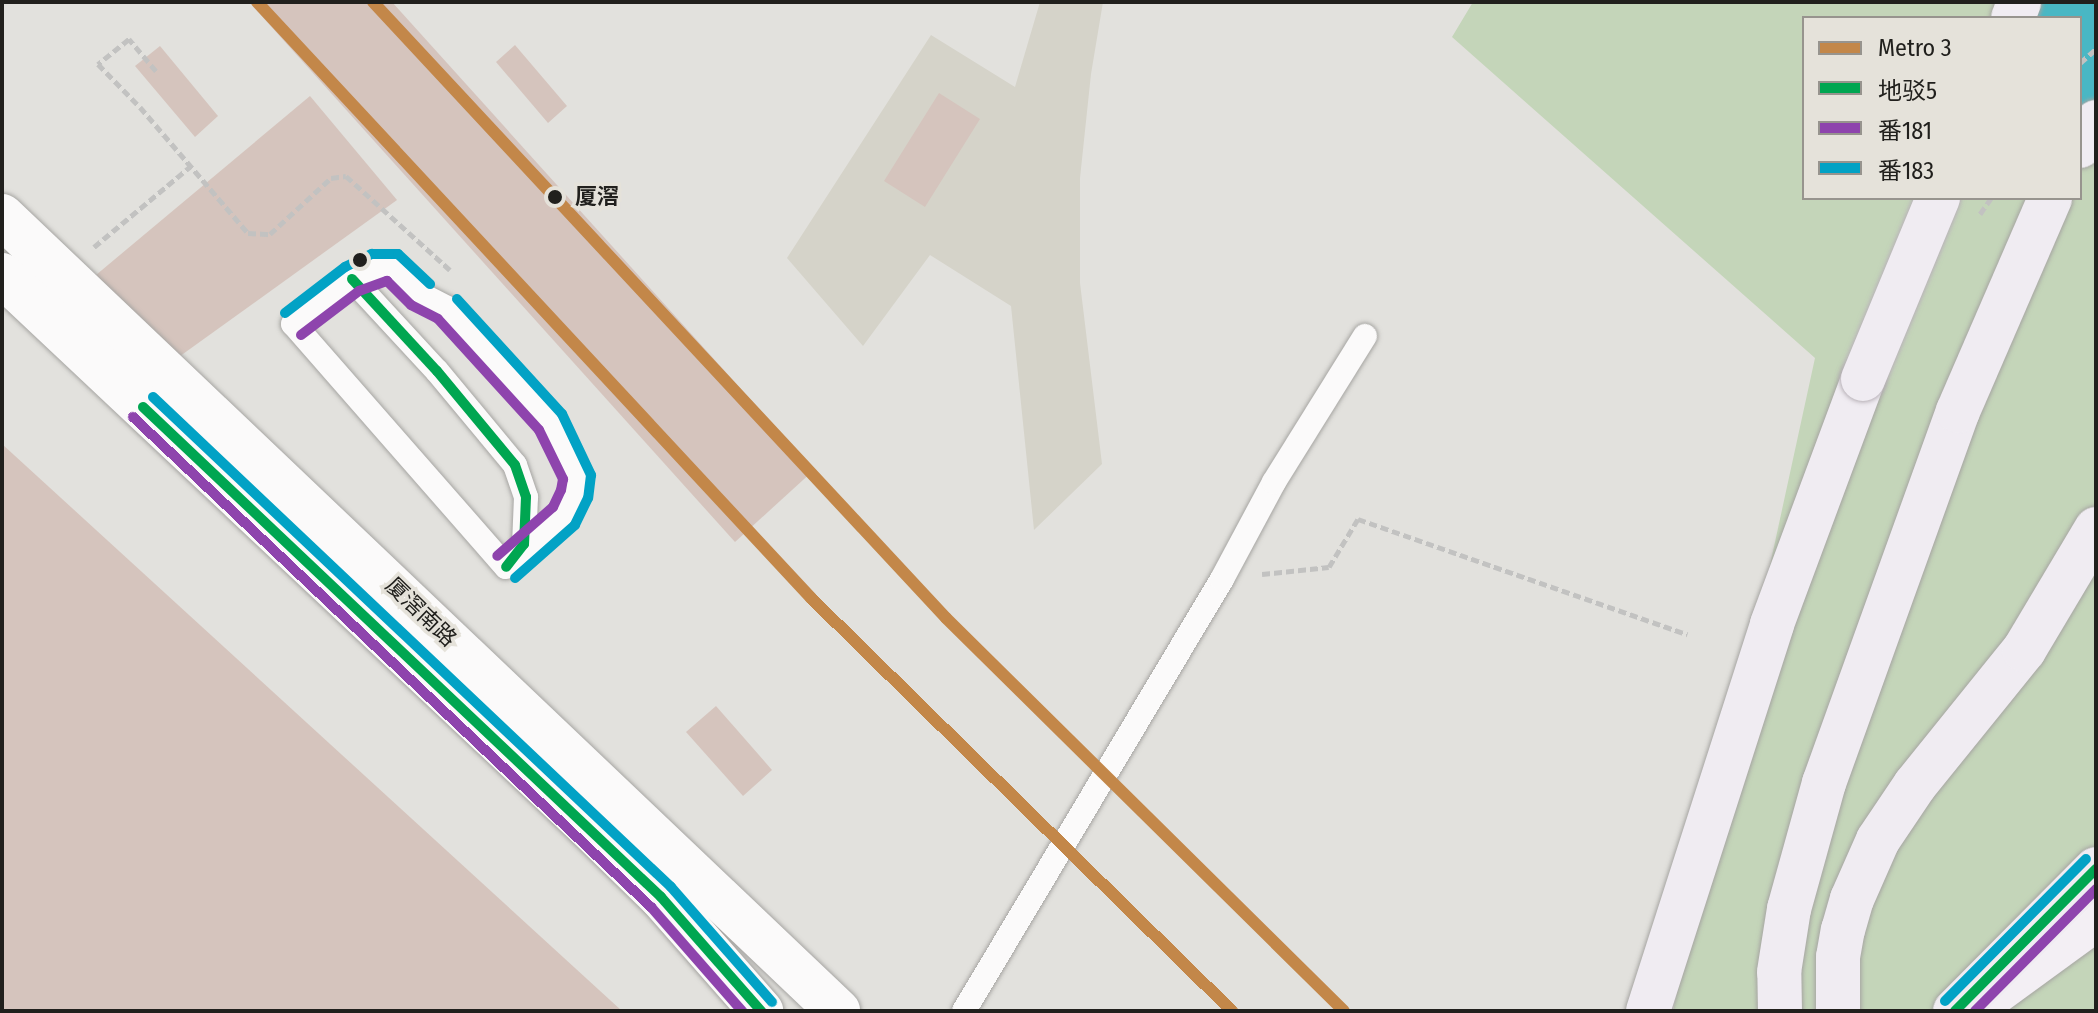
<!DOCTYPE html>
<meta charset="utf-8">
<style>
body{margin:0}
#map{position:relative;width:2098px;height:1013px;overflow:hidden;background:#e2e1dd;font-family:"Fira Sans Condensed","Noto Sans SC",sans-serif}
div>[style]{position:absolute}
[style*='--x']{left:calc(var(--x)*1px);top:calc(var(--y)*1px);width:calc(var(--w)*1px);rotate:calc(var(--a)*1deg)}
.built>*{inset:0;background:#d5d3c9}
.green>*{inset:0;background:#c4d5b9}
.water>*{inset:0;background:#49b7c4}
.building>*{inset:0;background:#d5c4bd}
.path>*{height:5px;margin-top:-2.5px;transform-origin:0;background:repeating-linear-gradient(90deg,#c2c2c1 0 8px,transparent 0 12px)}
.roads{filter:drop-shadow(0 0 2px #a6a5a2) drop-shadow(0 0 2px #a6a5a2)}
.service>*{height:24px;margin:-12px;padding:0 12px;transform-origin:12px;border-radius:12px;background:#fbfafa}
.tertiary>*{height:44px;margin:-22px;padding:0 22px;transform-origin:22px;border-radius:22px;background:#fbfafa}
.primary>*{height:44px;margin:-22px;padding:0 22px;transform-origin:22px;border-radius:22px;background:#f3eff4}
.trunk>*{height:44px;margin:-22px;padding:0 22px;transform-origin:22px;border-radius:22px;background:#f0ecf2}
.bridges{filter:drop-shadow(0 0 2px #b9b3b9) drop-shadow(0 0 2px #b9b3b9)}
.trunk-bridge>*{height:44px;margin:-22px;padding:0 22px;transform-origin:22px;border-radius:22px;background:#f0ecf2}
.bus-1>*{height:10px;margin:-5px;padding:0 5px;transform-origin:5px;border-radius:5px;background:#00a651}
.bus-2>*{height:10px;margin:-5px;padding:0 5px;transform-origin:5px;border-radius:5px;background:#8e44ad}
.bus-3>*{height:10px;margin:-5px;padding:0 5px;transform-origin:5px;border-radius:5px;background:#02a2c5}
.metro-1>*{height:12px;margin:-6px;padding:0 6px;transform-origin:6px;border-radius:6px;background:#c38749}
.dots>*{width:22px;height:22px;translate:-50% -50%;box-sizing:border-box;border:4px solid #e5e2da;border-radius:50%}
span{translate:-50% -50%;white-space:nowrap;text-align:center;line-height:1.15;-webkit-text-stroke:7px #e5e2da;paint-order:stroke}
.stop-label{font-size:22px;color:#21201d;font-weight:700}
.left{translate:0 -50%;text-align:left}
.street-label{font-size:22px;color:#21201d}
.frame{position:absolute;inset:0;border:4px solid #21201d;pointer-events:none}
.legend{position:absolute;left:1802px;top:16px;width:280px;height:184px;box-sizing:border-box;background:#e5e2da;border:2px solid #97948e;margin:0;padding:10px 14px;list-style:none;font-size:24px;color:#21201d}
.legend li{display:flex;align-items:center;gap:16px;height:40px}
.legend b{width:40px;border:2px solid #97948e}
</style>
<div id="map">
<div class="built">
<div style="clip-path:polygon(1040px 2px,1103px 2px,1091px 74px,1080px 178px,1080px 283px,1102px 464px,1034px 530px,1011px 306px,930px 255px,863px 346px,787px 258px,931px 35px,1015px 87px)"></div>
</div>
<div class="green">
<div style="clip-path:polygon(1473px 2px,2012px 2px,2022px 18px,1804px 18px,1804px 198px,2080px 198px,2080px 108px,2096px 133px,2096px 1011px,1673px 1011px,1815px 358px,1452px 37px)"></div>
</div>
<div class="water">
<div style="clip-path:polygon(2012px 2px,2096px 2px,2096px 133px,2080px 108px,2080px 18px,2022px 18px)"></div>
</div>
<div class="building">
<div style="clip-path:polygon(249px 2px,392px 2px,814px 470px,735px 542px)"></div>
<div style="clip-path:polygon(515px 45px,567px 106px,548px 123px,496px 62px)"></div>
<div style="clip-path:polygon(160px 46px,218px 116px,195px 137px,135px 66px)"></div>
<div style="clip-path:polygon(939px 93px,980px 119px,925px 207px,884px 181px)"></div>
<div style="clip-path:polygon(310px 96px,397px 200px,176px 359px,96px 275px)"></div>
<div style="clip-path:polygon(2px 444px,622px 1011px,2px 1011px)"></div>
<div style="clip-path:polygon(716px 706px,772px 770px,743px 796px,686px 732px)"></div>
</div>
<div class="path">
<div style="--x:2080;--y:63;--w:21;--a:-41"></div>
<div style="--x:156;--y:71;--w:42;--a:-130.2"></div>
<div style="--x:129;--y:39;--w:40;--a:141"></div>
<div style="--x:98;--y:64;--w:60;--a:45.7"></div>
<div style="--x:140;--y:107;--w:166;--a:49.4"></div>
<div style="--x:248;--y:233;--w:22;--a:3"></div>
<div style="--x:270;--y:234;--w:83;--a:-42.6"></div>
<div style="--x:331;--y:178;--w:15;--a:-8"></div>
<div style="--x:346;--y:176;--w:140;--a:42.1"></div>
<div style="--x:1980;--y:214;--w:19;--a:-55"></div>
<div style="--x:94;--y:247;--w:126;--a:-39.9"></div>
<div style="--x:1262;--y:574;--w:67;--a:-6"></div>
<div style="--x:1329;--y:567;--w:56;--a:-58.9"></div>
<div style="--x:1358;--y:519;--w:349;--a:19.3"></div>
</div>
<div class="roads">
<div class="service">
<div style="--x:392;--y:267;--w:39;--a:44"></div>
<div style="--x:420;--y:294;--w:30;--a:27"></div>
<div style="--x:447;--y:308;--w:154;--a:47.6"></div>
<div style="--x:551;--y:422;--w:61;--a:64.7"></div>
<div style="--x:577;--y:477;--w:17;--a:97"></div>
<div style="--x:575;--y:494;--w:25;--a:117"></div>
<div style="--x:564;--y:516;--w:77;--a:138.7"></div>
<div style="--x:506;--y:567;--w:323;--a:-131.2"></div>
<div style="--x:293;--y:324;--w:74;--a:-37.3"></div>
<div style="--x:352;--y:279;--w:25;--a:-27"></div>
<div style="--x:374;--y:268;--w:18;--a:-3"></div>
<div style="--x:352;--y:279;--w:125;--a:47.3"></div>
<div style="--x:437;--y:371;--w:122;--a:50.3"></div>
<div style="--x:515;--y:465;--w:34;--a:71"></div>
<div style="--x:526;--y:497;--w:47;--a:92.4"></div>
<div style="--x:524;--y:544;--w:15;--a:127"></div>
<div style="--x:964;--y:1011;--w:503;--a:-59.15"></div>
<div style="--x:1222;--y:579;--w:110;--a:-61.8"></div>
<div style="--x:1274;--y:482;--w:172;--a:-58.1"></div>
</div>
<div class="tertiary">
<div style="--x:2;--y:216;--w:1154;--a:43.56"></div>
<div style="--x:2;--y:275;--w:804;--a:43.24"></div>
<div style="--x:588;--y:826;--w:102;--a:44.2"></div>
<div style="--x:661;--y:897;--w:152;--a:48.7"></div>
</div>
<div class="primary">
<div style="--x:1982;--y:1002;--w:141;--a:-36.1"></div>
</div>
<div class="trunk">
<div style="--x:2013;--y:18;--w:17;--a:-69"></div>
<div style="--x:2080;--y:146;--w:29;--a:-56"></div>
<div style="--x:1648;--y:1011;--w:406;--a:-72.2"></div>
<div style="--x:1772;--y:624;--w:261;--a:-69.6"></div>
<div style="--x:1780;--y:1011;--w:39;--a:-91"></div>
<div style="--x:1779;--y:972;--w:64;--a:-81"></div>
<div style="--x:1789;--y:909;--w:131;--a:-74.5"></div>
<div style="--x:1824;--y:783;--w:395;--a:-70.2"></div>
<div style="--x:1958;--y:411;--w:232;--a:-66.6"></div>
<div style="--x:1838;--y:1011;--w:54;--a:-90"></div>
<div style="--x:1838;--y:957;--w:27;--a:-80"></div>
<div style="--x:1843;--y:930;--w:32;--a:-74"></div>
<div style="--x:1852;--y:899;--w:64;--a:-66.2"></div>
<div style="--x:1878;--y:840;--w:66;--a:-56.1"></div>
<div style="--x:1915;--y:785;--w:174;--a:-51.1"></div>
<div style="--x:2024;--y:650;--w:141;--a:-59.2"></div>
<div style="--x:1955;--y:1011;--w:200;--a:-45.2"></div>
</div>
</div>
<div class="bridges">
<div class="trunk-bridge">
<div style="--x:1863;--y:379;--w:196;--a:-67.5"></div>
</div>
</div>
<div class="bus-1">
<div style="--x:352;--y:279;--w:125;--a:47.3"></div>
<div style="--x:437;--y:371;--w:122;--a:50.3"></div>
<div style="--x:515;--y:465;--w:34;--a:71"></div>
<div style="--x:526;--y:497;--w:47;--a:92.4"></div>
<div style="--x:524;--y:544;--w:29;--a:128"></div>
<div style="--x:143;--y:407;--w:713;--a:43.41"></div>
<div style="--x:661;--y:897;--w:152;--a:48.7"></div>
<div style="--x:1955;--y:1011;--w:200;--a:-45.2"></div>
</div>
<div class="bus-2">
<div style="--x:301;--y:335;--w:73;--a:-37.2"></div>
<div style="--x:359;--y:291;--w:30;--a:-20"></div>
<div style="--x:387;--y:281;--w:34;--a:45"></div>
<div style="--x:411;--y:305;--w:30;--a:27"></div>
<div style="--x:438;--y:319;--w:150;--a:47.7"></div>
<div style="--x:539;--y:430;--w:55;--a:63.9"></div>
<div style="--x:563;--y:479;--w:11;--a:100"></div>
<div style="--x:561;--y:490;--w:19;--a:115"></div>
<div style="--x:553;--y:507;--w:74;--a:138.8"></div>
<div style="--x:133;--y:417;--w:713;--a:43.41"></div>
<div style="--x:651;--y:907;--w:138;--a:48.8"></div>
<div style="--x:1975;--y:1011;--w:172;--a:-45.2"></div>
</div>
<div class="bus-3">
<div style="--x:457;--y:299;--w:156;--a:47.6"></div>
<div style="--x:562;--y:414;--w:68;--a:64.6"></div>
<div style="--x:591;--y:475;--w:23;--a:97"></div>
<div style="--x:588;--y:498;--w:30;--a:116"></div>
<div style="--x:575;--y:525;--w:80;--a:138.5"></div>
<div style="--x:285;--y:313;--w:76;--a:-37.5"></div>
<div style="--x:345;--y:267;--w:30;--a:-26"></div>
<div style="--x:372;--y:254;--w:26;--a:0"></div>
<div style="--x:398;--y:254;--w:44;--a:43.2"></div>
<div style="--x:153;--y:397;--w:713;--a:43.41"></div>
<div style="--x:671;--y:887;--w:153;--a:48.7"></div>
<div style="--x:1945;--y:1001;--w:200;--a:-45.2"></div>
</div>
<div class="metro-1">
<div style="--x:257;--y:2;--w:814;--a:47.09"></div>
<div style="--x:811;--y:598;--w:590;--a:44.45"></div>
<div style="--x:373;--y:2;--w:841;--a:47.07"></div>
<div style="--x:946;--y:618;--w:559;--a:44.64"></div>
</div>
<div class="dots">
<div style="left:555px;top:197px;background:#21201d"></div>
<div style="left:360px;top:260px;background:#21201d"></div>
</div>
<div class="stop-label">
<span class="left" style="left:575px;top:197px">厦滘</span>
</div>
<div class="street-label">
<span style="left:421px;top:612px;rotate:44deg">厦滘南路</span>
</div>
<div class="frame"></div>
<ul class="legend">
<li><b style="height:10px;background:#c38749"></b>Metro 3</li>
<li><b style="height:10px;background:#00a651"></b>地驳5</li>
<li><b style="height:10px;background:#8e44ad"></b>番181</li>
<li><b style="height:10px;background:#02a2c5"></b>番183</li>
</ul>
</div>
